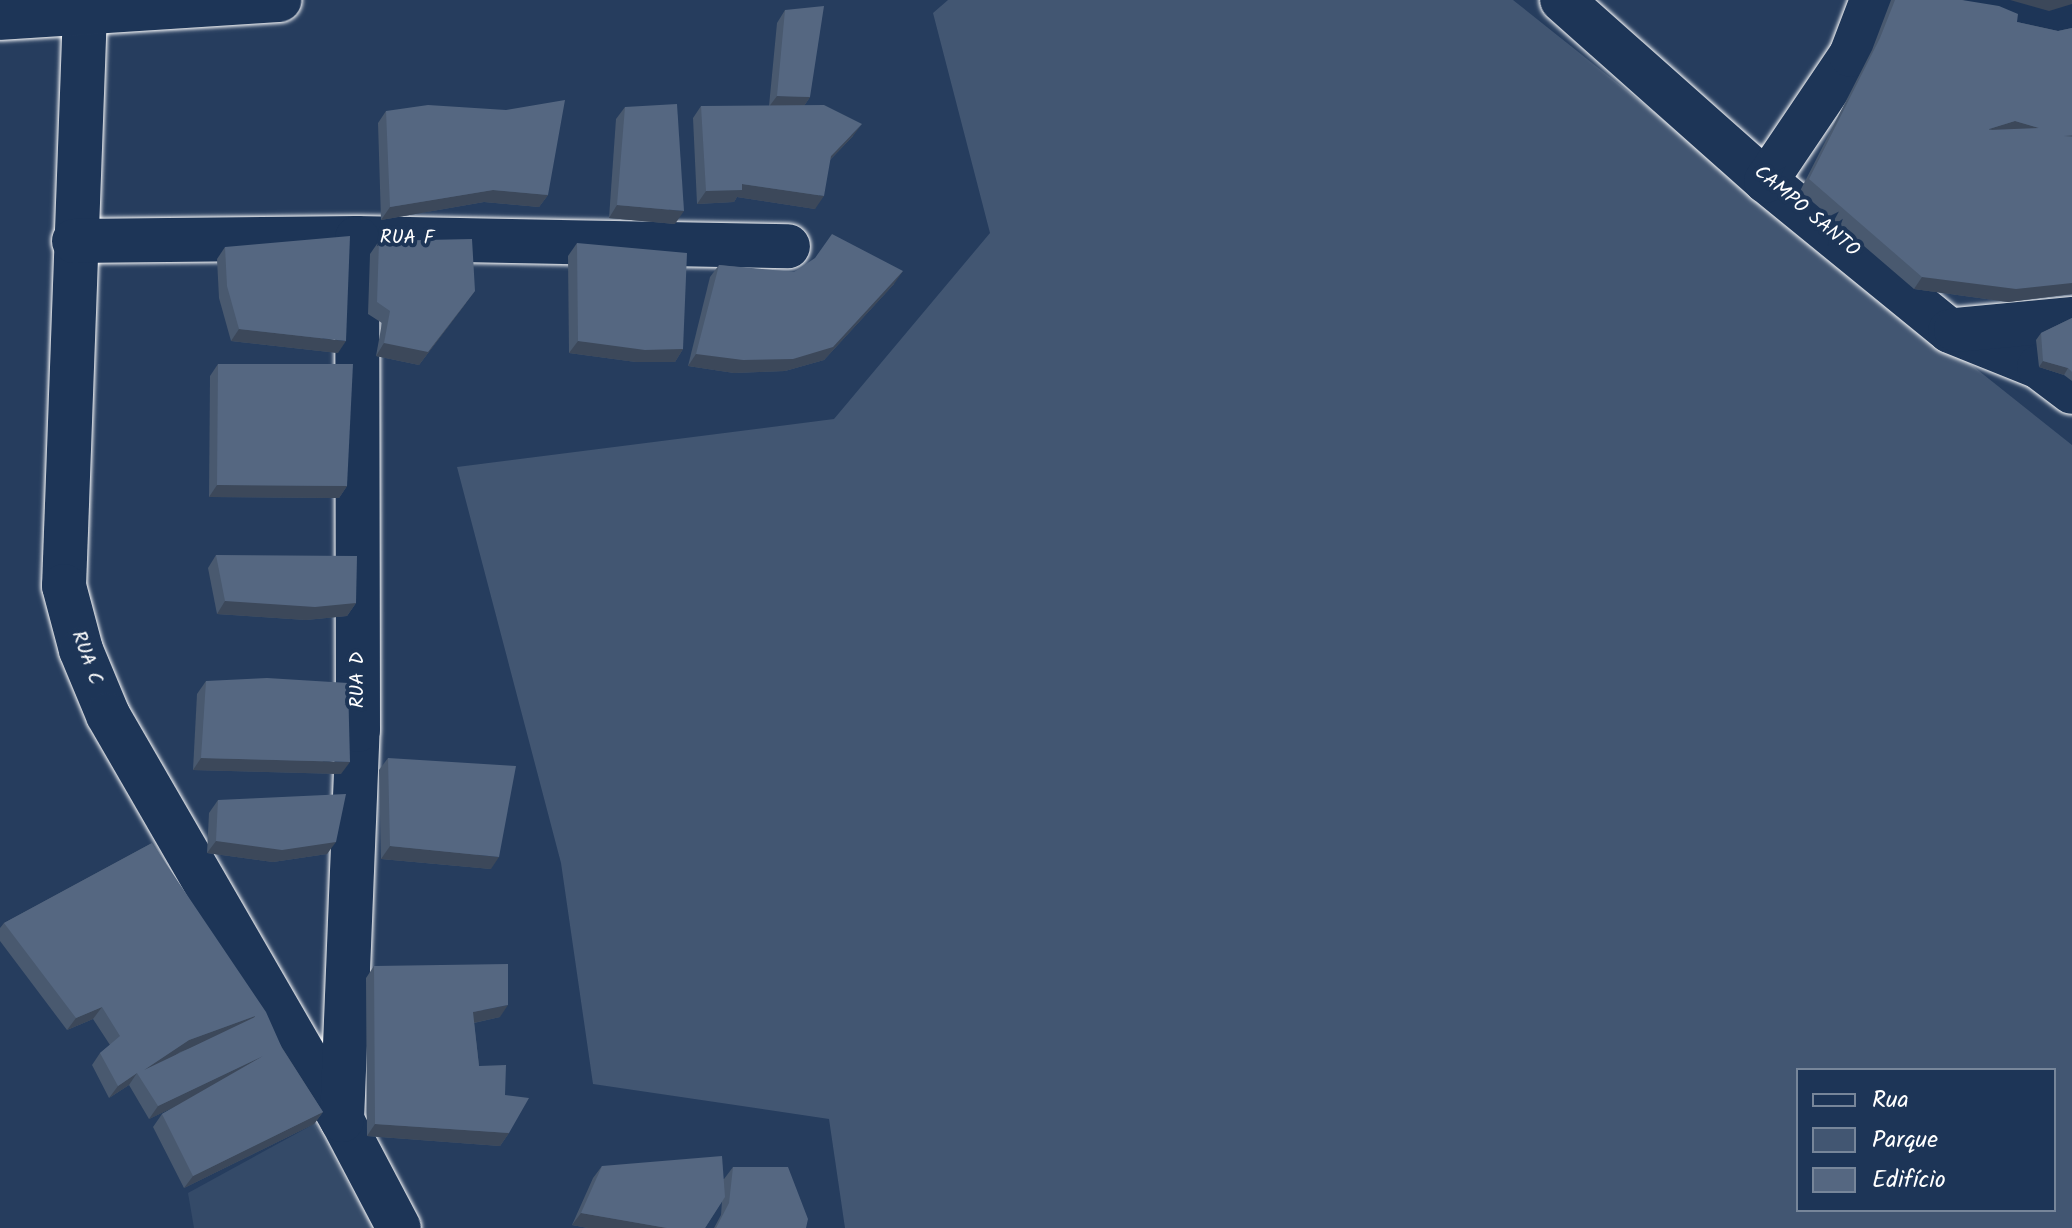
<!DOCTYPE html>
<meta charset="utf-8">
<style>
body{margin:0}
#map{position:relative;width:2072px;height:1228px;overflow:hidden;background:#263d5e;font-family:Kalam,sans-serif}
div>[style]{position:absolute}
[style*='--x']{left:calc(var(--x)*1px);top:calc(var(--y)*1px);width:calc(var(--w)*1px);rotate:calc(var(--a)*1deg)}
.built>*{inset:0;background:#344a68}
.green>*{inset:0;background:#425672}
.roads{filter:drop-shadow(0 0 2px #fff) drop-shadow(0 0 2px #fff)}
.minor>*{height:44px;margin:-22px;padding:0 22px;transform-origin:22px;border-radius:22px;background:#1d3557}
.wall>*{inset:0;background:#49596f}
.shaded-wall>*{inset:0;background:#3c485a}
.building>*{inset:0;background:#556781}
span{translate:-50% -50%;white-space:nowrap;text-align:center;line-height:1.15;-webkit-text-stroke:8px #1d3557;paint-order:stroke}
.street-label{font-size:20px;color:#fff}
.legend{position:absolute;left:1796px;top:1068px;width:260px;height:144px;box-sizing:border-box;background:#1d3557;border:2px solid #77869a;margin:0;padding:10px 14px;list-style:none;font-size:24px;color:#fff}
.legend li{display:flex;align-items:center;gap:16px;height:40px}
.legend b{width:40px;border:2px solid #77869a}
</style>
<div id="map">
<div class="built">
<div style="clip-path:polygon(314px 1124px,374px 1228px,194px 1228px,188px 1193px)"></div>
</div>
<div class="green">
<div style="clip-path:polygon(evenodd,948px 0,1513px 0,2072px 445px,2072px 1228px,845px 1228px,829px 1119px,593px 1084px,561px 863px,457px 467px,834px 419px,990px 233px,933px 13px,948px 0,1798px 1070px,2054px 1070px,2054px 1210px,1798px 1210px,1798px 1070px)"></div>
</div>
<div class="roads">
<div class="minor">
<div style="--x:1562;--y:0;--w:273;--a:41.6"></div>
<div style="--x:1766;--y:181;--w:237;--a:39.2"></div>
<div style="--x:1950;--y:331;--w:96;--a:22"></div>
<div style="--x:2039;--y:367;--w:41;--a:37.1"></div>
<div style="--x:1982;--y:0;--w:93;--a:13.7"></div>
<div style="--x:85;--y:11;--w:575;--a:92.09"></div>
<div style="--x:64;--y:586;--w:66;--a:75.1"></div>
<div style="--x:81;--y:650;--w:70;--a:67.4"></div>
<div style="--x:108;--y:715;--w:468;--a:60"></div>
<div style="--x:342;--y:1120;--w:122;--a:62.2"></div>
<div style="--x:0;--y:18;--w:280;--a:-3.7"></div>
<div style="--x:1766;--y:181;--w:152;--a:-56"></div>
<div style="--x:1851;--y:55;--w:59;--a:-69.1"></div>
<div style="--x:74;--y:241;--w:283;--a:-0.6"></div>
<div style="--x:357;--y:238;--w:431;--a:1.1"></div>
<div style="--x:1956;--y:330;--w:117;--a:-5.4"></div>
<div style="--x:342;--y:1120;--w:390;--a:-87.7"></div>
<div style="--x:358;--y:730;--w:492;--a:-90.1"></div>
</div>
</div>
<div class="wall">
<div style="clip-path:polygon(1891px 0,1962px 0,2017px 22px,2058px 31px,2072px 28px,2072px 294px,2008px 302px,1914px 289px,1800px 191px,1872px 50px)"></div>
<div style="clip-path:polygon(785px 10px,810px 97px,804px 106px,853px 136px,830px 160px,815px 209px,737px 197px,734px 202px,697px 204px,693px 118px,701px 106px,769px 106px,777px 23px)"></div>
<div style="clip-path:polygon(625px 107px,675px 224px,609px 218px,616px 119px)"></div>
<div style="clip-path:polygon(386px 111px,548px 195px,539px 207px,484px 202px,381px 220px,378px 123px)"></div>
<div style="clip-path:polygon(379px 241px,466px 303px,419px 365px,376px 356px,382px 323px,368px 314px,370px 254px)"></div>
<div style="clip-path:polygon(577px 243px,683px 349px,675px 362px,636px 362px,569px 353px,568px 256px)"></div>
<div style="clip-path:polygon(225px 247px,338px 353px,231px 341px,219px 298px,217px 259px)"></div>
<div style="clip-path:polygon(719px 265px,894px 284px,824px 360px,785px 371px,734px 373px,688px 366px,710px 277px)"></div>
<div style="clip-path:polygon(2072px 318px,2072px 381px,2064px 375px,2039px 367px,2036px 340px,2041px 333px)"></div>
<div style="clip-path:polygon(218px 364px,347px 486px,339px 498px,209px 497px,210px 376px)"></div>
<div style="clip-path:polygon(216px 555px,356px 603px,347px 616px,306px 620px,217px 614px,208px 568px)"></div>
<div style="clip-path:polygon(206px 681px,341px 774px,193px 770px,197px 694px)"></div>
<div style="clip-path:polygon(388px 758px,491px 869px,381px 859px,379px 770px)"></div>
<div style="clip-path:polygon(218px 800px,327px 854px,273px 862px,207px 853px,209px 813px)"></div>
<div style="clip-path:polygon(152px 843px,323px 1112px,314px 1124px,184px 1188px,153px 1127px,162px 1114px,180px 1104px,149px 1119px,129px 1085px,109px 1098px,92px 1065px,100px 1053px,110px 1045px,93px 1019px,67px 1030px,0 941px,0 928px,4px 923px)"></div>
<div style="clip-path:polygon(374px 966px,500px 1017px,474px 1023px,479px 1066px,505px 1095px,509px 1133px,500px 1146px,367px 1136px,366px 978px)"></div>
<div style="clip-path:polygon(602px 1166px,724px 1179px,733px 1167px,806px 1228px,714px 1228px,721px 1215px,722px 1201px,705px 1228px,588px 1228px,572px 1225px,593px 1178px)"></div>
</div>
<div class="shaded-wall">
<div style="clip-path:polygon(2010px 0,2072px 0,2072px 4px,2049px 11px)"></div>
<div style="clip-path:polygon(777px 96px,810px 97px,802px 109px,768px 108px)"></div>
<div style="clip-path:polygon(2015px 121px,2039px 128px,2031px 141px,1989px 129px)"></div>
<div style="clip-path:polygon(862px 124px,853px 136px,822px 168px,831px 156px)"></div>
<div style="clip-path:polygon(742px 184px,824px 196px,815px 209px,737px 197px,734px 202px,697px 204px,706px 191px)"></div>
<div style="clip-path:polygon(493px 190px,548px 195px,539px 207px,484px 202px,381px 220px,390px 207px)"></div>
<div style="clip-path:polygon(617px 205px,684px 211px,675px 224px,609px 218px)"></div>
<div style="clip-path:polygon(903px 271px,894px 284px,824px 360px,785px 371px,734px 373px,688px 366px,696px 354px)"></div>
<div style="clip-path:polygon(1922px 277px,2072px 283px,2072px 294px,2008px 302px,1914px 289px)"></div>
<div style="clip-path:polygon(475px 291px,419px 365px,376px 356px,384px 343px)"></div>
<div style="clip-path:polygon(239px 329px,346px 341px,338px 353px,231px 341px)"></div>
<div style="clip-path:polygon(578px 341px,683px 349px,675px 362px,636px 362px,569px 353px)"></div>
<div style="clip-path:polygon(2043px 361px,2068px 368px,2064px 375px,2039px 367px)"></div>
<div style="clip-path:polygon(217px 485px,347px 486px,339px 498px,209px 497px)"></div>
<div style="clip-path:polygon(225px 601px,356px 603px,347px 616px,306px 620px,217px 614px)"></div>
<div style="clip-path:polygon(201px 758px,350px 762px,341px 774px,193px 770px)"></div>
<div style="clip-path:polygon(216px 841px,336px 842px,327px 854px,273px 862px,207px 853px)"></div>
<div style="clip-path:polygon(390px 846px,499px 857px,491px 869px,381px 859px)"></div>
<div style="clip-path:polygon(508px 1005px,500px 1017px,464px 1025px,473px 1012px)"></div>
<div style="clip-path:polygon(102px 1007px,93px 1019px,67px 1030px,76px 1018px)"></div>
<div style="clip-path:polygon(255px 1016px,246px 1028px,180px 1052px,141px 1079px,144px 1070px,189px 1040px)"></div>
<div style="clip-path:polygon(263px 1056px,255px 1069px,149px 1119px,158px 1106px)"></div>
<div style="clip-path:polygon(137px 1073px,129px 1085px,109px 1098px,118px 1086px)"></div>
<div style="clip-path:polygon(323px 1112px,314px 1124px,184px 1188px,193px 1176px)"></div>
<div style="clip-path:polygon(375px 1124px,509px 1133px,500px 1146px,367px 1136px)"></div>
<div style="clip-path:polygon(581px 1213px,667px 1228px,588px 1228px,572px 1225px)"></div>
</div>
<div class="building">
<div style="clip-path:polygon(evenodd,1895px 0,1962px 0,1999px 6px,2018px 14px,2017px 22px,2058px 31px,2072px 28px,2072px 135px,2064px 136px,2072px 137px,2072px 283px,2016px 289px,1922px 277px,1809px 179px,1880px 38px,1895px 0,2015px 121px,2039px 128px,1989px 130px,1989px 129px,2015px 121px)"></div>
<div style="clip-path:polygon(824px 6px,810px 97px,777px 96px,785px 10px)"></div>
<div style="clip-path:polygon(565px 100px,548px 195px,493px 190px,390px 207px,386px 111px,428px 105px,506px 110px)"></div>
<div style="clip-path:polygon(677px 104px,684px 211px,617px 205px,625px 107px)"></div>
<div style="clip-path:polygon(824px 105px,862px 124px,831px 156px,824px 196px,742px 184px,742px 190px,706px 191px,701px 106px)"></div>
<div style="clip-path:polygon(832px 234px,903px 271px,833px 347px,793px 359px,743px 360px,696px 354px,719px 265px,794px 272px,815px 258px)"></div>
<div style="clip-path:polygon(350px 236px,346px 341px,239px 329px,227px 286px,225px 247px)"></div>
<div style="clip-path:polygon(472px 239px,475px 291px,428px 352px,384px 343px,390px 311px,377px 302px,379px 241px)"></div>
<div style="clip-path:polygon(577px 243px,687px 253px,683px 349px,645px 350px,578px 341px)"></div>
<div style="clip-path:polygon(2072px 318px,2072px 372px,2068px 368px,2043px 361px,2041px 333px)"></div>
<div style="clip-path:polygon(218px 364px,353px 364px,347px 486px,217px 485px)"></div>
<div style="clip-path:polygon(216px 555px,357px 556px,356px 603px,315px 607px,225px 601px)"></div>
<div style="clip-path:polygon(267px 678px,348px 683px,350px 762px,201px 758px,206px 681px)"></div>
<div style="clip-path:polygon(388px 758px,516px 766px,499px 857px,390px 846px)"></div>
<div style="clip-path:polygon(346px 794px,336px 842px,282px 850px,216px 841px,218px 800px)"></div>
<div style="clip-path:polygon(evenodd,152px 843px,266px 1012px,282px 1048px,323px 1112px,193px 1176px,162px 1114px,263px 1056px,158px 1106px,137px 1073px,118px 1086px,100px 1053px,120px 1036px,102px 1007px,76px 1018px,4px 923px,152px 843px,255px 1016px,255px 1017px,144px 1070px,189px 1040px,255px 1016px)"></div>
<div style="clip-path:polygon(508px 964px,508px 1005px,473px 1012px,479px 1066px,506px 1065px,505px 1095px,529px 1098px,509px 1133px,375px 1124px,374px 966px)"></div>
<div style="clip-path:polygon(722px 1156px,725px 1197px,705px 1228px,667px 1228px,581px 1213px,602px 1166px)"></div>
<div style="clip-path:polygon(733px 1167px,788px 1167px,808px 1219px,806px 1228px,716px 1228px,729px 1203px)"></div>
</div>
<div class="street-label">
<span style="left:1806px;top:212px;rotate:40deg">CAMPO SANTO</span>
<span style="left:407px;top:239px;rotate:1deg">RUA F</span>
<span style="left:86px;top:658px;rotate:70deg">RUA C</span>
<span style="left:358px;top:680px;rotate:-90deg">RUA D</span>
</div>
<ul class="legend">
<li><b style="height:10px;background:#1d3557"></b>Rua</li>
<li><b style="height:22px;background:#425672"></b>Parque</li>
<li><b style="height:22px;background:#556781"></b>Edifício</li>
</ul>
</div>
